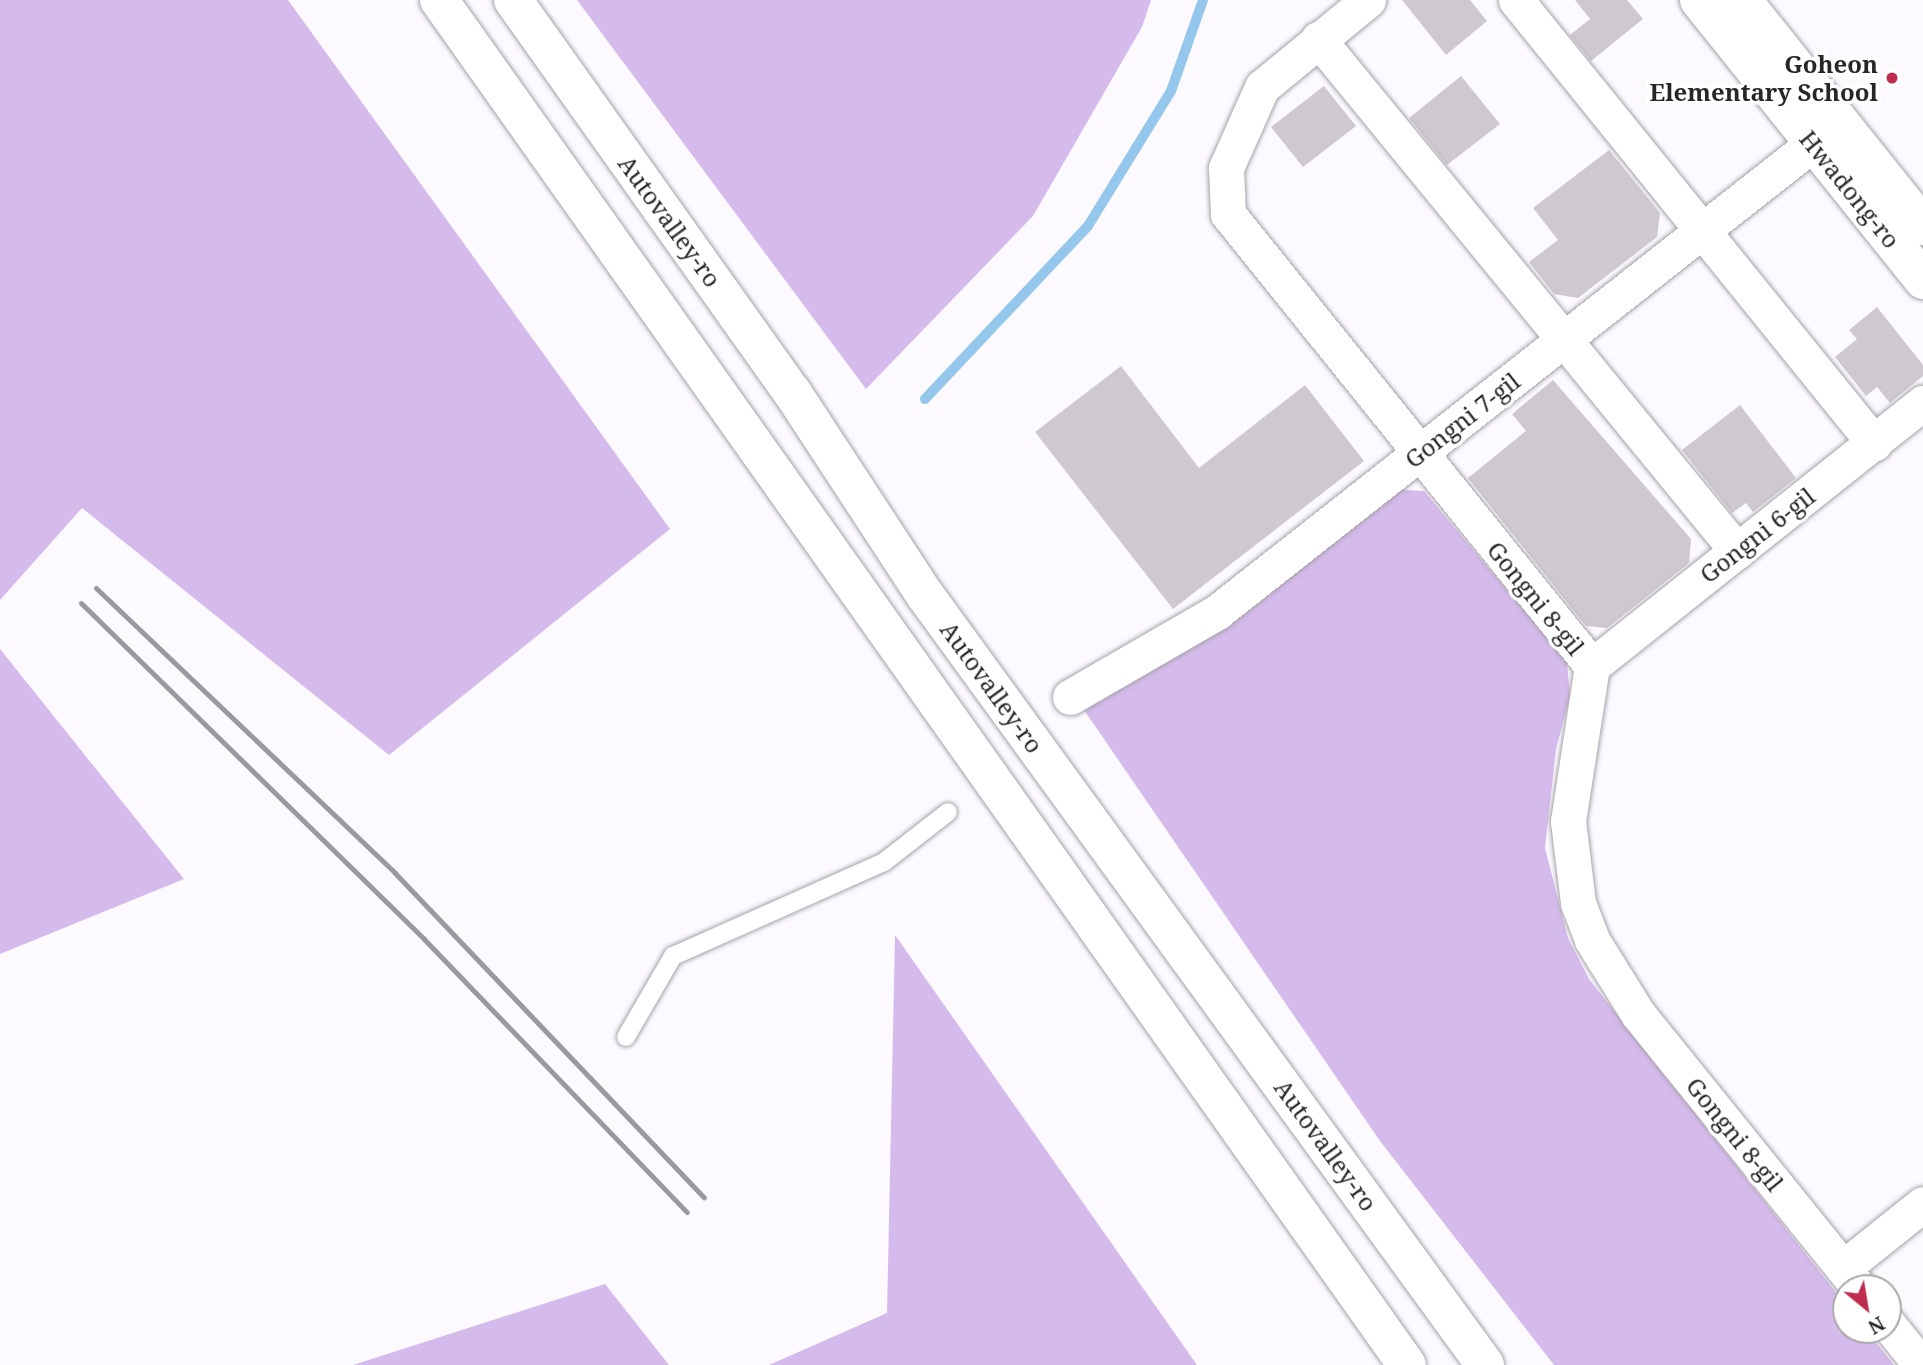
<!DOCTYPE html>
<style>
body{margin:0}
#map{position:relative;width:1923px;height:1365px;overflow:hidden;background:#fcfaff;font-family:"Noto Serif",serif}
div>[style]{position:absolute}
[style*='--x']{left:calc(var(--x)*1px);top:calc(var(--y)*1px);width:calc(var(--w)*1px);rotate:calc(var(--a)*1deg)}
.green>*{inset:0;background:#d5bbec}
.stream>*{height:10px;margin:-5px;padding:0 5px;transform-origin:5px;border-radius:5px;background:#94c7eb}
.building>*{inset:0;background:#cec8d0}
.roads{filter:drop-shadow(0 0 2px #a6a2aa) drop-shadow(0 0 2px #a6a2aa)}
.service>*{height:18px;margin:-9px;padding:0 9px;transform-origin:9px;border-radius:9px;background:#fff}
.minor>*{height:35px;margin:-17.5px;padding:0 17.5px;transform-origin:17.5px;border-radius:17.5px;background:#fff}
.tertiary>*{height:38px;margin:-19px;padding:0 19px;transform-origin:19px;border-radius:19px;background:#fff}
.trunk>*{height:38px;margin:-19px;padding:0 19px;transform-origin:19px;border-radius:19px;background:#fff}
.rail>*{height:5px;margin:-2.5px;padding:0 2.5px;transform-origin:2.5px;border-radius:2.5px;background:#9b999d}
.dots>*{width:19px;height:19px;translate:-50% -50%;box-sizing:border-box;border:4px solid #fff;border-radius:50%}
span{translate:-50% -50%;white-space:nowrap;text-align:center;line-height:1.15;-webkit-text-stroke:7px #fff;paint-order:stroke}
.poi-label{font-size:24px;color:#282629;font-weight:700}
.right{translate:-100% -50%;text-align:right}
.street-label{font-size:24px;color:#282629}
.north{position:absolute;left:1832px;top:1274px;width:70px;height:70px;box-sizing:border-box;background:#fff;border:2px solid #a9a8a9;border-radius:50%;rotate:150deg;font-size:19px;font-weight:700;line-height:28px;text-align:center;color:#282629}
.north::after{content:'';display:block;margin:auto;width:24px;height:32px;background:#be2d4d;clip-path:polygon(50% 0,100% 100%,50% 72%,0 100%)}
</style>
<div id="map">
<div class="green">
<div style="clip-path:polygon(0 0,288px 0,670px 529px,389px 755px,82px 508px,0 600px)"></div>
<div style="clip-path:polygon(577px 0,1151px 0,1142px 27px,1033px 216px,866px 389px)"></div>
<div style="clip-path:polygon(1393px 489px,1424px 491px,1567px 662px,1570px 697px,1556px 749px,1545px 848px,1568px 938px,1589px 979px,1846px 1305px,1846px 1330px,1866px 1330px,1894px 1365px,1554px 1365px,1380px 1141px,1084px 710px,1226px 625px)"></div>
<div style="clip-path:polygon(0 649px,184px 879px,0 954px)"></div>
<div style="clip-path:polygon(895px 935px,1197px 1365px,769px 1365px,887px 1313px)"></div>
<div style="clip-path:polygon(605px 1284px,669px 1365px,353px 1365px)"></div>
</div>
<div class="stream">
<div style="--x:925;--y:399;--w:238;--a:-46.7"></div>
<div style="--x:1088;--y:226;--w:158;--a:-58.4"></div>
<div style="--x:1171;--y:91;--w:96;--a:-70.6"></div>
</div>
<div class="building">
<div style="clip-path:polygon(1402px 0,1470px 0,1487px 21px,1446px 55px)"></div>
<div style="clip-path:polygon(1575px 0,1627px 0,1643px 19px,1591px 61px,1570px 35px,1590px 19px)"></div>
<div style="clip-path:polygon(1461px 76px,1500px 124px,1447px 165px,1409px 118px)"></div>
<div style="clip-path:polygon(1324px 86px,1356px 126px,1303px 167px,1271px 127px)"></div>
<div style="clip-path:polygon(1609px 150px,1660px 213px,1657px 237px,1578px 298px,1554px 294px,1529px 262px,1558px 240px,1533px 208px)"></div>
<div style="clip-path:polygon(1877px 307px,1923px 365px,1923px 376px,1890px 403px,1877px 387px,1866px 396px,1835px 357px,1857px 339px,1849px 330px)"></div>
<div style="clip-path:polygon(1121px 366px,1199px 468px,1305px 385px,1364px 461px,1173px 609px,1035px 432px)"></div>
<div style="clip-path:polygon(1553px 380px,1691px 539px,1689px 563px,1607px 628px,1586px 626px,1468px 478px,1526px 431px,1512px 414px)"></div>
<div style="clip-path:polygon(1740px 405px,1796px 478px,1753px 512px,1746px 503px,1732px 513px,1682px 450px)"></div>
</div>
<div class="roads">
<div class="service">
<div style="--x:626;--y:1037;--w:94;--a:-59.9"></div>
<div style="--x:673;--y:956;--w:231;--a:-24"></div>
<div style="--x:884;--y:862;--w:81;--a:-38"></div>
</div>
<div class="minor">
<div style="--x:1368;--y:0;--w:137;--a:140.6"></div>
<div style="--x:1262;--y:87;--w:89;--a:114"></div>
<div style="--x:1226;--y:168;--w:46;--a:87.5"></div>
<div style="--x:1228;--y:214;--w:580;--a:51.16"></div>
<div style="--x:1592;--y:666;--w:157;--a:98.8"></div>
<div style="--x:1568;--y:821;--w:83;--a:83"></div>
<div style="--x:1578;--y:903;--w:40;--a:69"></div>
<div style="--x:1592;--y:940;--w:87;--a:58.1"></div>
<div style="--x:1638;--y:1014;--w:352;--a:51.1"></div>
<div style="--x:1516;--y:0;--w:570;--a:51.06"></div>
<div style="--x:1318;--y:39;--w:662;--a:50.7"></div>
<div style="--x:1592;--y:666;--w:423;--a:-38.5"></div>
<div style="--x:1070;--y:697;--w:170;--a:-30"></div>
<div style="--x:1217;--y:612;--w:785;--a:-38.17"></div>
<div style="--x:1843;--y:1268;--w:102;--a:-38.7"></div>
<div style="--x:1888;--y:1324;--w:53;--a:51.2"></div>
</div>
<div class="tertiary">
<div style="--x:1699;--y:0;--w:359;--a:51.3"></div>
<div style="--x:1742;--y:0;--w:290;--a:51.3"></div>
</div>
<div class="trunk">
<div style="--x:439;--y:0;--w:1673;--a:54.66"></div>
<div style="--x:513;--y:0;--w:481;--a:54.6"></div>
<div style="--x:792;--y:392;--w:243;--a:56.8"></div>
<div style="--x:925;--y:595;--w:952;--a:53.97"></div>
</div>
</div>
<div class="rail">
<div style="--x:96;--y:588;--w:413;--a:43.6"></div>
<div style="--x:395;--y:873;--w:448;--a:46.4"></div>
<div style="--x:81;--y:603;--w:480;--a:44.4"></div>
<div style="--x:424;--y:939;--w:379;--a:46.1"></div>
</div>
<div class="dots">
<div style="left:1892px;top:78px;background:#be2d4d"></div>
</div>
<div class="poi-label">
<span class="right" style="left:1878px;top:78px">Goheon<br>Elementary School</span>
</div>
<div class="street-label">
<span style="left:1850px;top:189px;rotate:51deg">Hwadong-ro</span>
<span style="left:670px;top:221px;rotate:54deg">Autovalley-ro</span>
<span style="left:1462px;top:420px;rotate:-38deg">Gongni 7-gil</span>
<span style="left:1757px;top:535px;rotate:-38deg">Gongni 6-gil</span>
<span style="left:1536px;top:598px;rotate:51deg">Gongni 8-gil</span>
<span style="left:992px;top:687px;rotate:54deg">Autovalley-ro</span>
<span style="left:1735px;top:1134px;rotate:51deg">Gongni 8-gil</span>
<span style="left:1326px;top:1145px;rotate:54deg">Autovalley-ro</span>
</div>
<div class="north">N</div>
</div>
